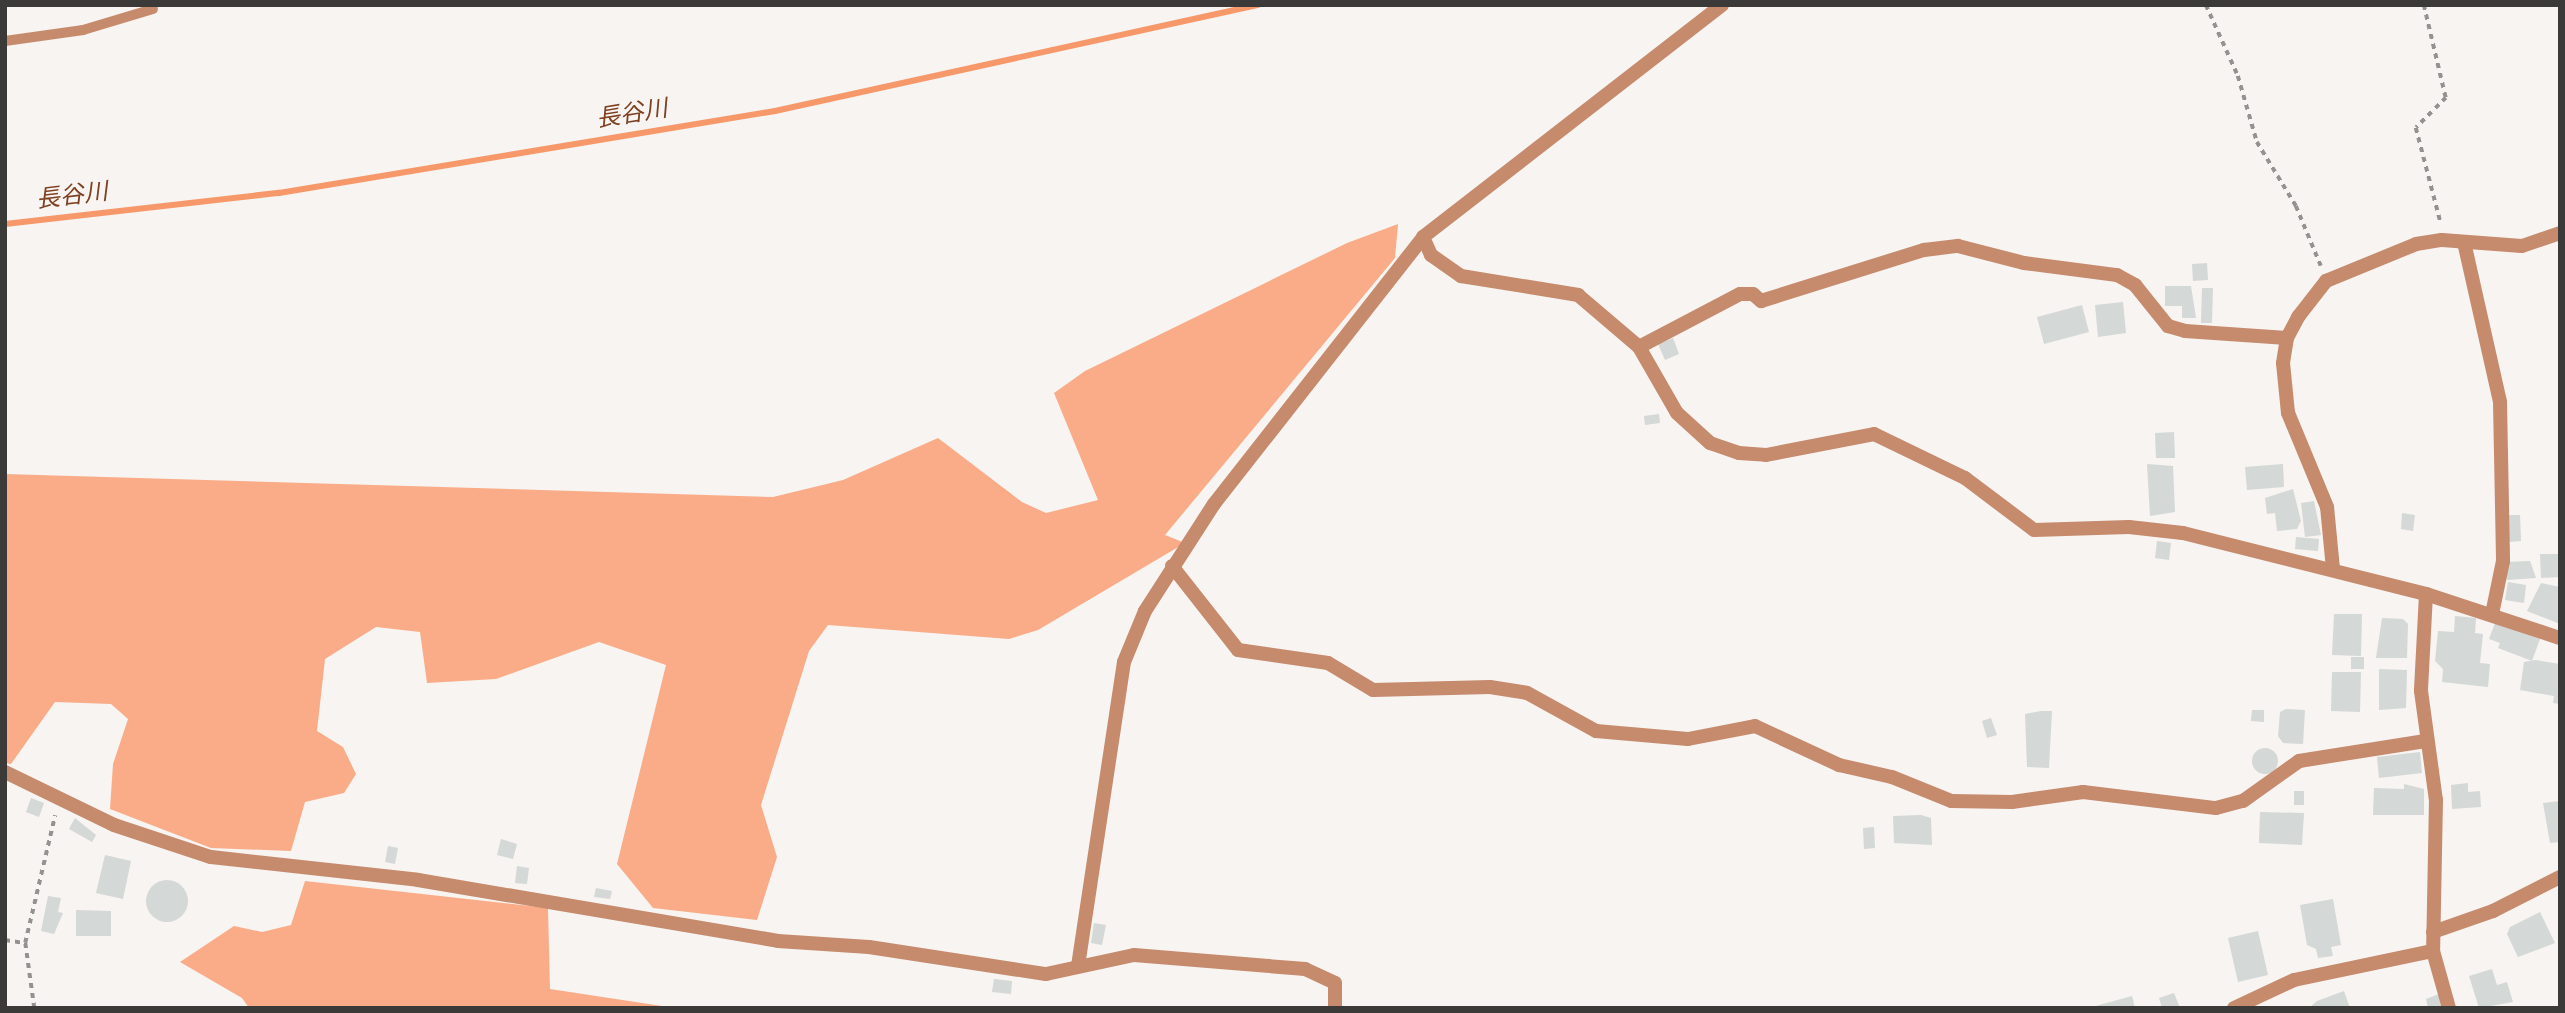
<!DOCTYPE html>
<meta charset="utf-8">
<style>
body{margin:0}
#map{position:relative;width:2565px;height:1013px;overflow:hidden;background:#f7f4f2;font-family:Spectral,"Noto Sans JP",serif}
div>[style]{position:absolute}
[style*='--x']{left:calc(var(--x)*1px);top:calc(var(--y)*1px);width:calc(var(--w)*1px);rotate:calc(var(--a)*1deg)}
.forest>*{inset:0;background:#f9ac87}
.stream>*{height:6px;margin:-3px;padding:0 3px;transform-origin:3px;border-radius:3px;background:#f69869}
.building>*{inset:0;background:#d4d8d6}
.round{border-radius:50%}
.path>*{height:3.5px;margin-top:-1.75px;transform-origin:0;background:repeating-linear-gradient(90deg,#949291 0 5px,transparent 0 10px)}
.lane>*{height:10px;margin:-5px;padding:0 5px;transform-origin:5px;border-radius:5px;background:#c68a6d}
.street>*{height:14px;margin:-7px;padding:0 7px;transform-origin:7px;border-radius:7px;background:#c68a6d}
span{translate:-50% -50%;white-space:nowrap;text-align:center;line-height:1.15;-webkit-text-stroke:6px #f7f4f2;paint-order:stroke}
.water-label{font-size:24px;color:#7e4121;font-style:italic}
.frame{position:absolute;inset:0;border:7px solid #3b3a39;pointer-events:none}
</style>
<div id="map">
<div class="forest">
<div style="clip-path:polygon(1398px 224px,1395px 258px,1165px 535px,1185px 543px,1038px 630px,1009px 639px,828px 625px,809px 651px,761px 805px,777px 857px,757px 920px,653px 908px,617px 864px,666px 665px,599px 642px,496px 679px,427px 683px,420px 632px,376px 627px,325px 659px,317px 731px,343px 747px,356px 774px,344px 793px,305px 802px,291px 851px,211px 848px,110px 809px,113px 764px,128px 719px,111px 704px,55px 702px,11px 764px,5px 763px,5px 474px,773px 497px,843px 480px,938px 438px,1022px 502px,1046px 513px,1098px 500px,1054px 393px,1085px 371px,1347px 243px)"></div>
<div style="clip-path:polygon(305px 881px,548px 908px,550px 989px,675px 1008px,249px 1008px,242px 998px,180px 962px,234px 926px,262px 932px,291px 925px)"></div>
</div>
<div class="stream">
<div style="--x:5;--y:224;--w:276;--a:-6.5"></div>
<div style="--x:279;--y:193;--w:503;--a:-9.39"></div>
<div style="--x:775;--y:111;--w:495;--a:-12.4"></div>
</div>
<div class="building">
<div style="clip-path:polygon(2207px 263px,2208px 280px,2193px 281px,2192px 264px)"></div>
<div style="clip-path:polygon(2165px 286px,2191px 286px,2196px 318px,2182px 318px,2182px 306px,2165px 306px)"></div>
<div style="clip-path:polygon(2202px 288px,2213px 288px,2212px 323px,2201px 323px)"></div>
<div style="clip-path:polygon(2123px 302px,2126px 333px,2098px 337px,2095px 305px)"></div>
<div style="clip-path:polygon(2082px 305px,2089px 332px,2044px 344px,2037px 317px)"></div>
<div style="clip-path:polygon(1673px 338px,1679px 354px,1665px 360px,1658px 344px)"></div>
<div style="clip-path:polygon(1659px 414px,1660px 423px,1645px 425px,1644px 416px)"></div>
<div style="clip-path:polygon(2174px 432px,2175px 458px,2156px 458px,2155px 433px)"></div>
<div style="clip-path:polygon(2147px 464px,2173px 466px,2175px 512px,2150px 516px)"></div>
<div style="clip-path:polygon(2283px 464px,2284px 487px,2247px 490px,2245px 467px)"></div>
<div style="clip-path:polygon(2293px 489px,2301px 521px,2297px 529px,2277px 531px,2275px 513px,2267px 514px,2265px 498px)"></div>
<div style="clip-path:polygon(2314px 501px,2321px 535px,2305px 537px,2301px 503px)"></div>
<div style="clip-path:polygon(2402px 513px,2415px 515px,2413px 531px,2401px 529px)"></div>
<div style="clip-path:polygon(2508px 515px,2520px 515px,2521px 541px,2509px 542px)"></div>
<div style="clip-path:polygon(2296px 537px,2319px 539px,2318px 551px,2295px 549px)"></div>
<div style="clip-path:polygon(2157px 541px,2171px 543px,2169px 560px,2155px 558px)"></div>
<div style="clip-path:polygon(2540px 554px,2560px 554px,2560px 577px,2541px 578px)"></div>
<div style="clip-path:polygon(2530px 561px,2536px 578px,2507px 580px,2506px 562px)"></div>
<div style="clip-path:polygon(2508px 582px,2526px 585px,2524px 603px,2505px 600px)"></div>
<div style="clip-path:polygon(2541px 583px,2560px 587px,2560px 624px,2527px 611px)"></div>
<div style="clip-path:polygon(2334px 614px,2362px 614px,2361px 656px,2332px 655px)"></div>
<div style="clip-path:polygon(2455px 616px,2476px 618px,2475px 633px,2483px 634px,2480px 663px,2490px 664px,2488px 687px,2442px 682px,2443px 669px,2435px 661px,2438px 631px,2454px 632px)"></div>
<div style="clip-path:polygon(2382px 618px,2403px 619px,2408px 624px,2407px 658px,2376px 658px)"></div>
<div style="clip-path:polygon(2495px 623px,2540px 639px,2532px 661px,2498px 648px,2500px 643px,2489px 639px)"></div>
<div style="clip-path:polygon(2351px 657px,2364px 657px,2364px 669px,2351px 669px)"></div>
<div style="clip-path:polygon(2535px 660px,2560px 664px,2560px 704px,2553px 703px,2554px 696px,2520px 690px,2524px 662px)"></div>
<div style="clip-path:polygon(2379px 669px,2407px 670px,2406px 708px,2379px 710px)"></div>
<div style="clip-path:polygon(2332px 672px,2361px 672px,2360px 712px,2331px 711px)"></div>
<div style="clip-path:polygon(2286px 709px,2305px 710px,2303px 744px,2283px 743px,2278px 736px,2280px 712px)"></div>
<div style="clip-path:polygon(2252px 710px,2264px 710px,2264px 722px,2251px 721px)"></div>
<div style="clip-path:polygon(2041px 711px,2052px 711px,2049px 768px,2027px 767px,2025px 714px)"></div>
<div style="clip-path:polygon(1991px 718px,1997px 735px,1987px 738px,1982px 721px)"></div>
<div class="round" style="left:2252px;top:748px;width:26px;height:26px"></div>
<div style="clip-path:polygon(2420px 752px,2422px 773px,2379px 778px,2377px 757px)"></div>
<div style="clip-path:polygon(2468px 783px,2468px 792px,2480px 791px,2481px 807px,2452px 809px,2451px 785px)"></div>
<div style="clip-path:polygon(2404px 784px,2424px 789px,2424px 815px,2373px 815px,2374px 788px,2404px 789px)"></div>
<div style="clip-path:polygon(2294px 791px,2304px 791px,2304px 805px,2294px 805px)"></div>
<div style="clip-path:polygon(31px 798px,44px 803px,39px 817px,26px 812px)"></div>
<div style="clip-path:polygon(2560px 801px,2560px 842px,2550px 843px,2543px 803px)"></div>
<div style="clip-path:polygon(2260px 812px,2304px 813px,2302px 845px,2259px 843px)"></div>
<div style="clip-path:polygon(1921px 815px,1931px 818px,1932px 845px,1894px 843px,1893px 816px)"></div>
<div style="clip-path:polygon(75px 818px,96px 835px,92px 842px,69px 829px)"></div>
<div style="clip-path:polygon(1874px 827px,1875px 848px,1864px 849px,1863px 828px)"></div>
<div style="clip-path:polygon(501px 839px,517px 844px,513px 859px,497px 855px)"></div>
<div style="clip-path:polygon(388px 846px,398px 848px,395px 864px,385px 862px)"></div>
<div style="clip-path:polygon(105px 855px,131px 861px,123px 899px,96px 893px)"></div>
<div style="clip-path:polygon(517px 866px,529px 868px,527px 884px,515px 883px)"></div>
<div class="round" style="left:146px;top:880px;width:42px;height:42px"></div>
<div style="clip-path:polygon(596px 888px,612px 891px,610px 899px,594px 897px)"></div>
<div style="clip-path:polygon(48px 896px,61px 898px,58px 912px,63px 913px,54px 934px,41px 931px)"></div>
<div style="clip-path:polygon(2333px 899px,2341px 945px,2331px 947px,2333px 956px,2318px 958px,2316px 949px,2307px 945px,2300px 905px)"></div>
<div style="clip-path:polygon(76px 910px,111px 911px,111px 936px,76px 936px)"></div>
<div style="clip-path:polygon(2540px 912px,2555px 943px,2518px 957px,2507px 934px,2510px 927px)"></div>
<div style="clip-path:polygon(1094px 923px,1106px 925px,1102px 945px,1091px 943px)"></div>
<div style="clip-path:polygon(2258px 931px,2268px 975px,2238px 982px,2228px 938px)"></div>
<div style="clip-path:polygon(2492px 969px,2497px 985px,2507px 982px,2513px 1002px,2479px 1008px,2469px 976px)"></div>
<div style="clip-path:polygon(994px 979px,1012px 981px,1011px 994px,992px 992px)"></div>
<div style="clip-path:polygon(2344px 991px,2350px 1008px,2309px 1008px,2317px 1001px)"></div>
<div style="clip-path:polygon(2174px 993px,2180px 1008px,2162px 1008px,2159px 998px)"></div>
<div style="clip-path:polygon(2439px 994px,2444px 1008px,2428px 1008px,2426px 999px)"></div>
<div style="clip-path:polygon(2132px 996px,2135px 1008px,2092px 1008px,2092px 1007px)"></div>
</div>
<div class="path">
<div style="--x:2206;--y:5;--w:78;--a:65.7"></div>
<div style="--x:2238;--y:76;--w:69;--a:73.9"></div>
<div style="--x:2257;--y:142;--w:75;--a:58.6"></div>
<div style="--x:2296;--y:206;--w:65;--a:67.4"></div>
<div style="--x:2424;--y:5;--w:96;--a:76.7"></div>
<div style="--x:2446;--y:98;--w:42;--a:135"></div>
<div style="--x:2416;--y:128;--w:99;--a:75.4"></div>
<div style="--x:5;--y:940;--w:20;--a:9"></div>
<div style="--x:34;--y:1008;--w:66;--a:-97.9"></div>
<div style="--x:25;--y:943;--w:131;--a:-76.8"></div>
</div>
<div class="lane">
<div style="--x:5;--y:41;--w:79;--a:-8"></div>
<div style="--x:83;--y:30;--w:73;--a:-16.7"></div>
</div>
<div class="street">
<div style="--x:1722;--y:5;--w:378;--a:142.2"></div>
<div style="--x:1423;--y:237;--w:20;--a:66"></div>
<div style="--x:1431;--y:255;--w:37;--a:35"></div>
<div style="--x:1461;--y:276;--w:119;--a:9.2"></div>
<div style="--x:1578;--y:295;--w:80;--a:40.4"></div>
<div style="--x:1639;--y:347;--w:76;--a:60.1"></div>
<div style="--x:1677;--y:413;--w:45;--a:42.3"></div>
<div style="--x:1710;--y:443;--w:31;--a:19"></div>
<div style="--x:1739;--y:453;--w:27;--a:4"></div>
<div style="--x:1766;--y:455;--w:110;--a:-11"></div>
<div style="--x:1874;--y:434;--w:101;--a:25.8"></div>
<div style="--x:1965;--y:478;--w:86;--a:37"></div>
<div style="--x:2034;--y:530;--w:95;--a:-1.8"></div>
<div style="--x:2129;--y:527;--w:54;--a:6.3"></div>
<div style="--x:2183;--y:533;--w:251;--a:14.1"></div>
<div style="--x:2426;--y:594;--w:141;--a:18.2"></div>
<div style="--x:2464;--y:242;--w:164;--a:77.3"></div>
<div style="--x:2500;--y:402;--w:159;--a:88.9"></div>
<div style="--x:2503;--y:561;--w:54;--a:101.7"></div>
<div style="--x:1639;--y:347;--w:114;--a:-27.7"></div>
<div style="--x:1740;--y:294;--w:13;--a:0"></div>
<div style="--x:1753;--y:294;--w:11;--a:41"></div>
<div style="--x:1761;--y:301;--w:171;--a:-17.4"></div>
<div style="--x:1924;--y:250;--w:34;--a:-7"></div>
<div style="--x:1958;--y:246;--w:68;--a:14.4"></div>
<div style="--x:2024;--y:263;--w:94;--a:7.4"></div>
<div style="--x:2117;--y:275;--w:21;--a:29"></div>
<div style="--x:2135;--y:285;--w:53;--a:51.2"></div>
<div style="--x:2168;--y:326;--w:18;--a:16"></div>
<div style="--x:2185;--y:331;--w:102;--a:3.9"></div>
<div style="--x:1172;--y:566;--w:107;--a:51.8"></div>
<div style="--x:1238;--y:650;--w:91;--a:8.2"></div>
<div style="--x:1328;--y:663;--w:52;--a:31"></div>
<div style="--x:1373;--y:690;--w:117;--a:-1.5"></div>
<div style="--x:1490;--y:687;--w:37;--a:9"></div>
<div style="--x:1527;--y:693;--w:79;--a:28.8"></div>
<div style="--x:1596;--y:731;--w:92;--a:5"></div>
<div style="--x:1688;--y:739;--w:68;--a:-11"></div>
<div style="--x:1755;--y:726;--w:93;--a:24.9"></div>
<div style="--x:1839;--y:765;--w:54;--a:12.8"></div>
<div style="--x:1892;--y:777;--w:64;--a:22.1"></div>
<div style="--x:1951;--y:801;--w:61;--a:0.9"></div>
<div style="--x:2012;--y:802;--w:72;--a:-8"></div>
<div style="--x:2083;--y:792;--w:134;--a:6.9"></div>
<div style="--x:2216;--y:808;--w:28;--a:-15"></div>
<div style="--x:2243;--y:801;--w:69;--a:-35.5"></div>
<div style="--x:2299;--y:761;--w:128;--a:-9"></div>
<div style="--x:2333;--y:569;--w:62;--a:-95.5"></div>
<div style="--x:2327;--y:507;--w:102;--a:-112.5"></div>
<div style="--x:2288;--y:413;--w:50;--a:-95.7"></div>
<div style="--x:2283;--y:363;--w:25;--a:-81"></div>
<div style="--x:2287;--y:338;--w:24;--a:-62"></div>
<div style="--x:2298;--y:317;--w:46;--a:-52.1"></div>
<div style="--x:2326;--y:281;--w:97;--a:-22.3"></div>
<div style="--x:2416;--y:244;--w:26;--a:-9"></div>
<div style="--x:2442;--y:240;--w:80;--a:4.3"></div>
<div style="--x:2522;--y:246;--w:40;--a:-18.9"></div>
<div style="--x:2426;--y:594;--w:97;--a:93"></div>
<div style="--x:2421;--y:691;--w:110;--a:82.2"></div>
<div style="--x:2436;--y:800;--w:151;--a:91.1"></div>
<div style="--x:5;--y:772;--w:121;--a:25.9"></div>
<div style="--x:114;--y:825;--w:102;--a:18.3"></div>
<div style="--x:211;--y:857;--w:208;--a:6.3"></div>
<div style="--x:418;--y:880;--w:365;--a:9.6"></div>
<div style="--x:778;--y:941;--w:91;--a:3.8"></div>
<div style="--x:869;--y:947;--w:179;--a:8.7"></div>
<div style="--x:1046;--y:974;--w:90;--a:-12.2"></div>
<div style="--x:1134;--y:955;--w:172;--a:4.7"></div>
<div style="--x:1305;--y:969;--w:33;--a:25"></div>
<div style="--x:1335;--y:983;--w:25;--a:90"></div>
<div style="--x:2433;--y:932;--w:64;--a:-19.3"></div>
<div style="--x:2493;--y:911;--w:75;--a:-26.9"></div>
<div style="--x:1078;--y:966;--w:307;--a:-81.4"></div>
<div style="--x:1124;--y:662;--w:55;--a:-67.6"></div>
<div style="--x:1145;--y:611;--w:127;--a:-57.2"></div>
<div style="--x:1214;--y:504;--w:339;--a:-51.9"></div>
<div style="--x:2234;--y:1008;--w:66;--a:-25"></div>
<div style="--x:2294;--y:980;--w:142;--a:-11.8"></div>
<div style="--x:2433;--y:951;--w:59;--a:74.3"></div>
</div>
<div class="water-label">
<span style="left:632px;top:115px;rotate:-9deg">長谷川</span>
<span style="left:72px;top:197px;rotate:-7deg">長谷川</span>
</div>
<div class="frame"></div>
</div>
